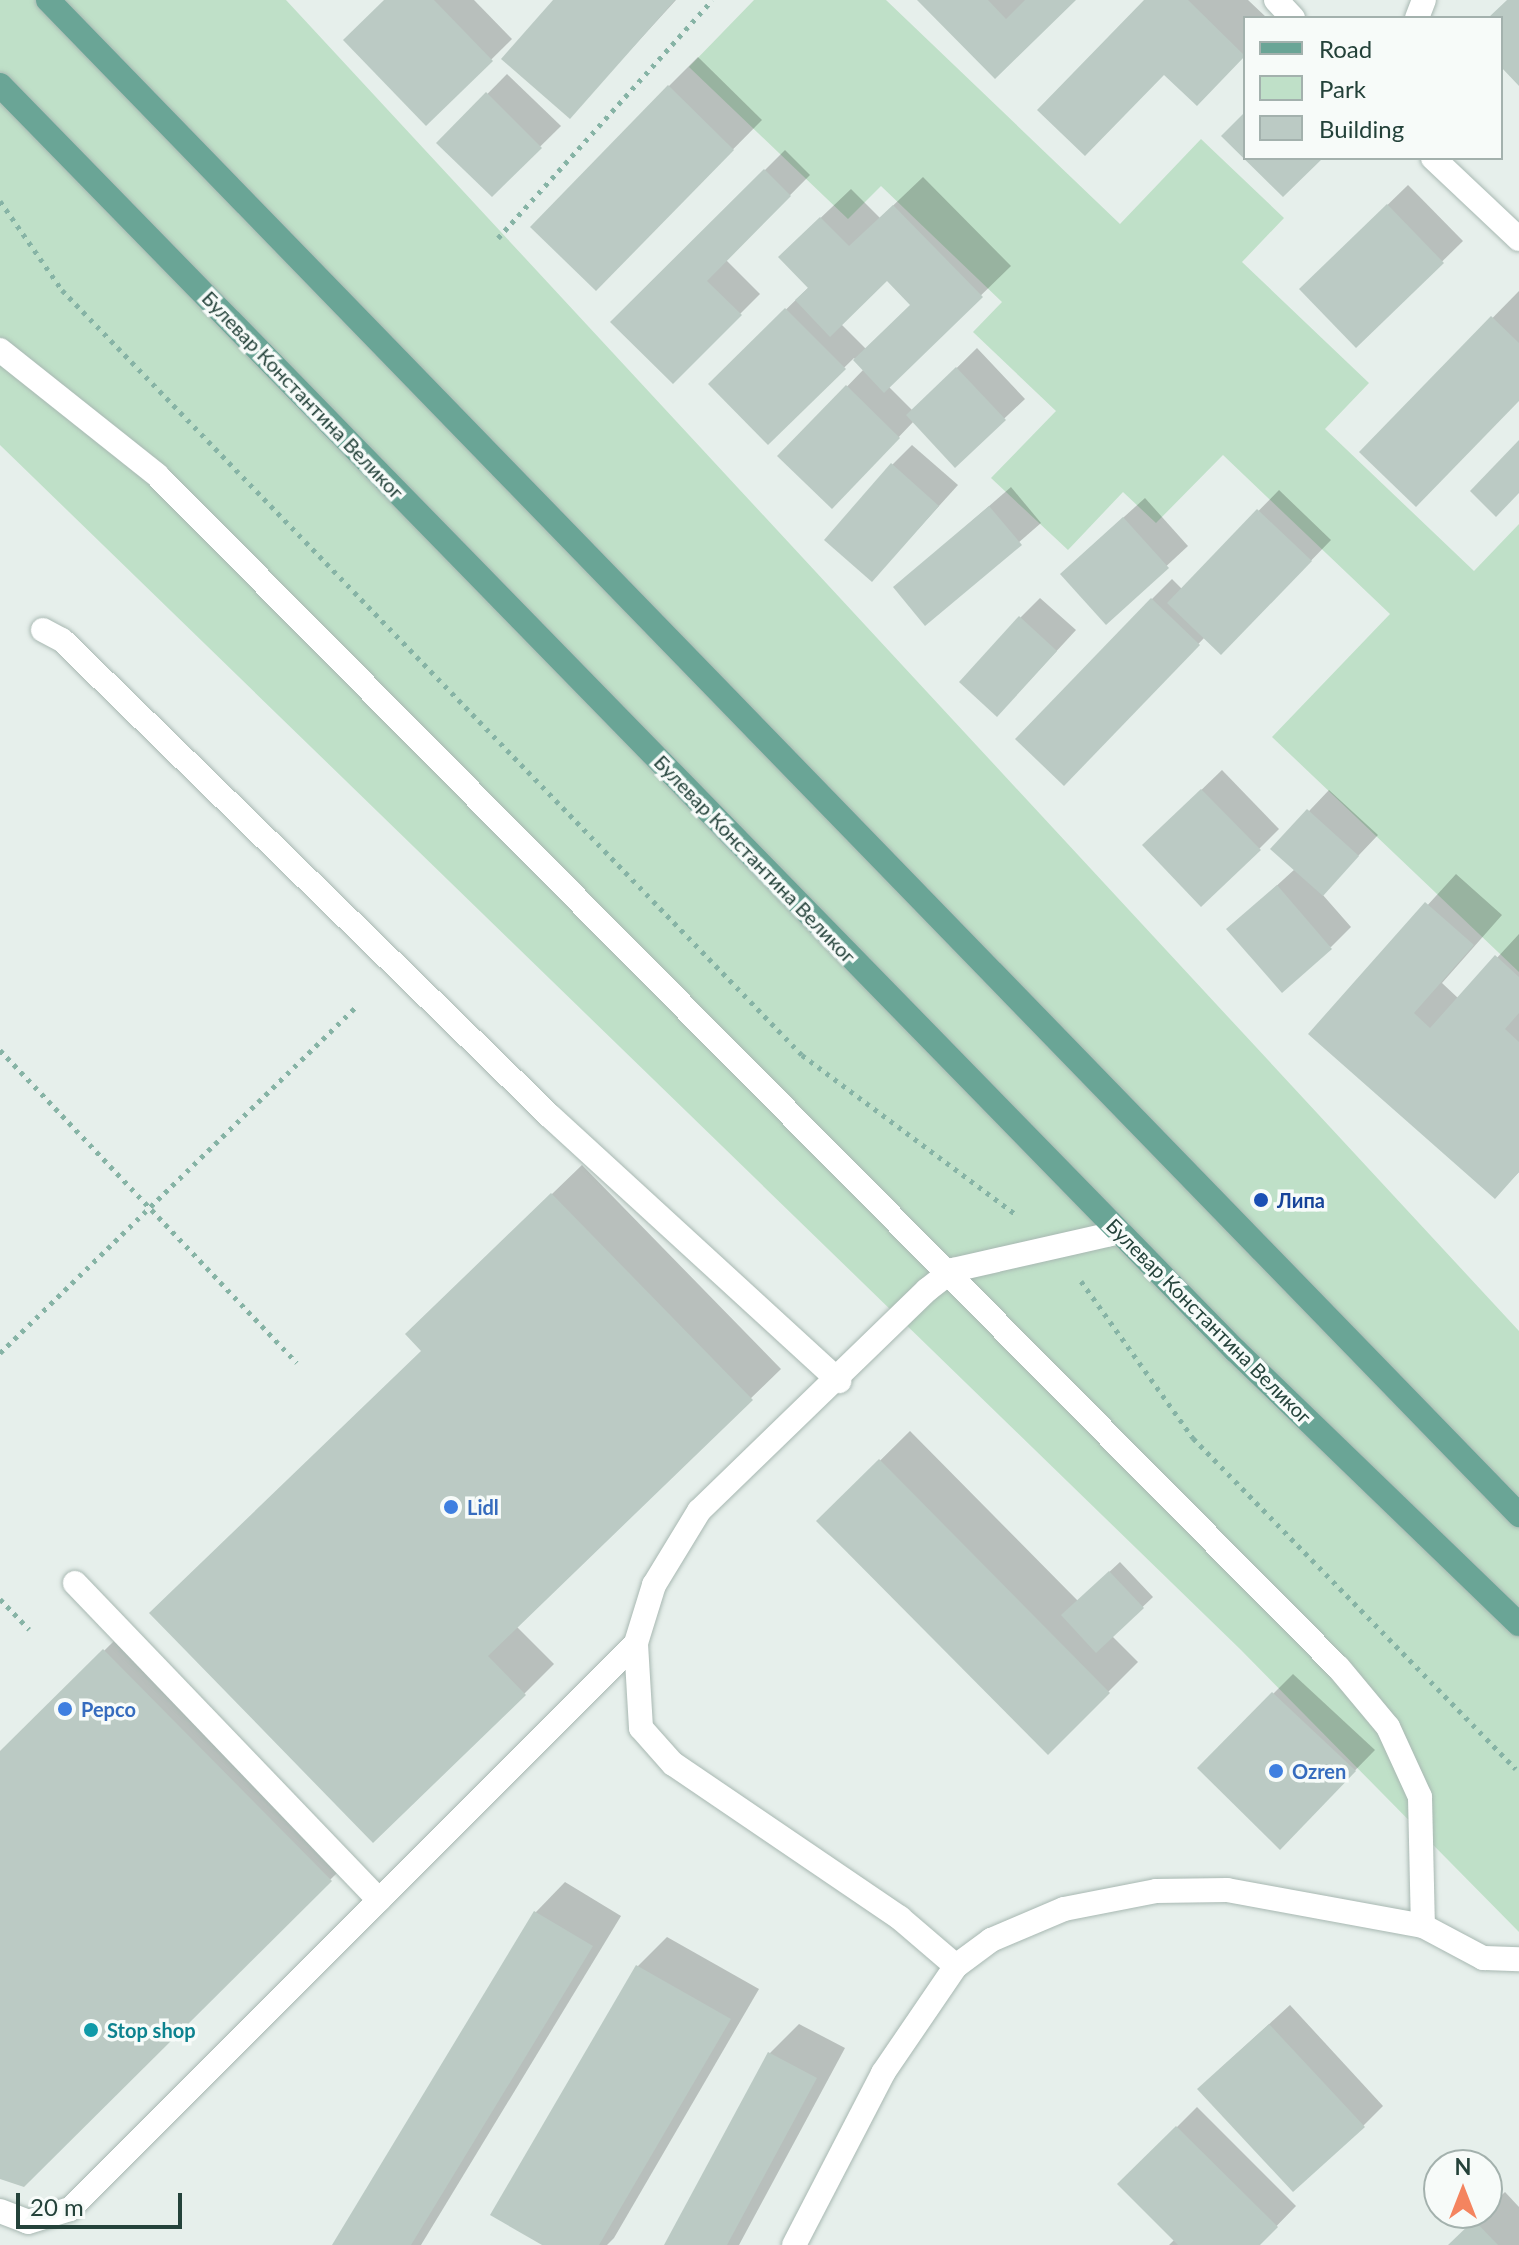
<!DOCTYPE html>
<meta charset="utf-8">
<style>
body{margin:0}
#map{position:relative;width:1519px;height:2245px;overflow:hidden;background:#e6efeb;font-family:Lato,sans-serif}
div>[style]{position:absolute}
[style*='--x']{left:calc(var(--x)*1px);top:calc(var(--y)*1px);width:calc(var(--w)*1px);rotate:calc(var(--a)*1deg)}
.green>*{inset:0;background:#bfe0c8}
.shadow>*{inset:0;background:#0003}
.building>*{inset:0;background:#bbcac4}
.path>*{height:5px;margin-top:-2.5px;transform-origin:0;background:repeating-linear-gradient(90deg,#86b3a5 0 4px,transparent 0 10px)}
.roads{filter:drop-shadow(0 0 2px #a8b8b2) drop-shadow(0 0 2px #a8b8b2)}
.minor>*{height:24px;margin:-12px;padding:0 12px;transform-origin:12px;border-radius:12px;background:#fff}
.major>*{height:24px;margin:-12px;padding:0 12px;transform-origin:12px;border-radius:12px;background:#6aa596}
.dots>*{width:22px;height:22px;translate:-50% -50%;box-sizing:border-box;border:4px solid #f7fbf9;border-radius:50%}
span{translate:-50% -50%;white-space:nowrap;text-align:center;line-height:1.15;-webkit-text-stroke:7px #f7fbf9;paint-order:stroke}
.street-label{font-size:20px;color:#24423a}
.transit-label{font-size:20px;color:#164399;font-weight:700}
.left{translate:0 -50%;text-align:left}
.shop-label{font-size:20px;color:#366cbe;font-weight:700}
.culture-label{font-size:20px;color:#0d838f;font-weight:700}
.legend{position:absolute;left:1243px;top:16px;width:260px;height:144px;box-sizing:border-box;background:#f7fbf9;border:2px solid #a3b1ad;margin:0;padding:10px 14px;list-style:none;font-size:24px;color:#24423a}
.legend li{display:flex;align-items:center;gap:16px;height:40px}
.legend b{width:40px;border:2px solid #a3b1ad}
.north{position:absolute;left:1423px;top:2149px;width:80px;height:80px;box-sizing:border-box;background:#f7fbf9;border:2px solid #a3b1ad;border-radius:50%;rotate:0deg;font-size:22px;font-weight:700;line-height:32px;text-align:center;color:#24423a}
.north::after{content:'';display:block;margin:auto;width:28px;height:36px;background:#f4845f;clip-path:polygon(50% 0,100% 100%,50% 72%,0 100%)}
.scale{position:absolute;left:16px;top:2193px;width:166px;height:36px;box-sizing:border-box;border:4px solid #24423a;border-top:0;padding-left:10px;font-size:24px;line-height:28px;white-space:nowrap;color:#24423a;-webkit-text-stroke:6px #f7fbf9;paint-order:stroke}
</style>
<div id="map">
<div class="green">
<div style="clip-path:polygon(0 0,286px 0,1519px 1331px,1519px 1932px,1241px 1650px,0 445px)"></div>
<div style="clip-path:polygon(754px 0,886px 0,1120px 224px,1201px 139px,1284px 218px,1242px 262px,1369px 383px,1325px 429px,1474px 571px,1519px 524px,1519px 972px,1272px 737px,1390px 614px,1223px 455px,1156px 523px,1123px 492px,1068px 550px,991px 478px,1056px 411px,973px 332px,1002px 302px,881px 186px,848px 219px,689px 67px)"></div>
</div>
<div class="shadow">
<div style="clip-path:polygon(386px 0,474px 0,512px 39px,426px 124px)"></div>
<div style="clip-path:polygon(556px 0,676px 0,570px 116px)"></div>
<div style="clip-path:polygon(920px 0,1073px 0,995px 77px)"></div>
<div style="clip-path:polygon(1147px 0,1248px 0,1267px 18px,1245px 18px,1245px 54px,1197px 103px)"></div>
<div style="clip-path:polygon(698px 57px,762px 120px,596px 288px,669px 86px)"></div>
<div style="clip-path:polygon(507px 74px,561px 126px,492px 194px,439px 143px)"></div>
<div style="clip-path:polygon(785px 150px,810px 175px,726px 260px,760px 294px,673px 381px,613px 322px)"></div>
<div style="clip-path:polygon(evenodd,923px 177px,1011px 266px,888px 386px,913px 411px,977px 348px,1025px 399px,955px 465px,914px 421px,852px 486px,780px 456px,864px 369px,854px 358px,768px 442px,710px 384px,809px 287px,810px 228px,851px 189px,880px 218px,923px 177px,887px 278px,913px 305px,867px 350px,841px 324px,887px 278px)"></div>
<div style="clip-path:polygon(1408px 185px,1463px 241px,1356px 346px,1301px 289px)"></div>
<div style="clip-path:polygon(1519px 291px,1519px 399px,1362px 451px)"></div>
<div style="clip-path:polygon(912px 445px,958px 485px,872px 580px,892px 465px)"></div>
<div style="clip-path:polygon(1011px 487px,1041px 523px,926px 623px,896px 587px)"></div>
<div style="clip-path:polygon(1279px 490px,1331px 540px,1242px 632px,1205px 637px,1084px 763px,1152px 599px,1172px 579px,1182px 589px)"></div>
<div style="clip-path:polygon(1145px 498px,1188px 546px,1106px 622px,1083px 554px)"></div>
<div style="clip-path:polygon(1040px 598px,1076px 630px,1017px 694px,1020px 618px)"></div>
<div style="clip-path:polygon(1222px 770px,1279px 829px,1259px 849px,1165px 825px)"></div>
<div style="clip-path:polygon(1329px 790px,1378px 835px,1322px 894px,1351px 927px,1331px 947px,1229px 929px,1295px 869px,1273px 849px)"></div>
<div style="clip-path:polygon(1456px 874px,1502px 915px,1442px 983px,1459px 999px,1519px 934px,1519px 1172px,1495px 1196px,1311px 1033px)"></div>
<div style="clip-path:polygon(582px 1165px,781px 1369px,516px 1626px,554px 1664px,524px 1694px,152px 1613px,424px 1350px,437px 1305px)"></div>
<div style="clip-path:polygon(910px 1431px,1078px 1601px,1120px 1562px,1153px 1597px,1112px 1636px,1138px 1662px,1048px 1752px,819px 1521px)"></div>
<div style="clip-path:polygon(114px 1641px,340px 1870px,23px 2185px,0 2177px,0 1754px)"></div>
<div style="clip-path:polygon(1293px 1674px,1375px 1750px,1280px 1847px,1199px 1768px)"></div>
<div style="clip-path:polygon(565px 1882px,621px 1916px,421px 2245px,334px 2245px,536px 1912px)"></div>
<div style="clip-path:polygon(667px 1937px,759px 1989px,614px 2238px,607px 2245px,546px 2245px,638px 1966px)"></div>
<div style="clip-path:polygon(1290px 2005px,1383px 2106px,1363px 2126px,1220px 2069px)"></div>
<div style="clip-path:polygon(799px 2024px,845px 2048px,739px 2245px,666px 2245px,769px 2054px)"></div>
<div style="clip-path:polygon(1197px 2107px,1296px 2206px,1258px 2245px,1169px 2245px,1175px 2239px,1120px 2184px)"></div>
<div style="clip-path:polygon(1505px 2192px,1519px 2207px,1519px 2245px,1450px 2245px)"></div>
</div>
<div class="building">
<div style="clip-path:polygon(384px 0,434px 0,493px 61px,426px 126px,343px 40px)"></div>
<div style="clip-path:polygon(553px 0,675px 0,570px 119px,501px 59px)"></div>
<div style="clip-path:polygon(917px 0,988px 0,1006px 19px,1025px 0,1076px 0,995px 79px)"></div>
<div style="clip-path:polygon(1144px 0,1188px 0,1245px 56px,1197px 106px,1164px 75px,1085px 156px,1037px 110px)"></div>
<div style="clip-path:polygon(1507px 0,1519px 0,1519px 86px,1501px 67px,1501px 18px,1488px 18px)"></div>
<div style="clip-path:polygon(668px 85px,734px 150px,596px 291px,530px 227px)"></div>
<div style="clip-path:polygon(486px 92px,542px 148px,492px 197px,436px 143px)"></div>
<div style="clip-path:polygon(1245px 112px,1245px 158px,1323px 158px,1283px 197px,1221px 136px)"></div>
<div style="clip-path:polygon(764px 169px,791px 196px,707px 281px,742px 315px,673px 384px,610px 322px)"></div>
<div style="clip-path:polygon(1387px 204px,1444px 263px,1356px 348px,1299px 289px)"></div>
<div style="clip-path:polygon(893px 205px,983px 297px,884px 393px,853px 360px,910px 305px,887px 281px,830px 337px,795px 300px,808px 288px,778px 257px,820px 217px,849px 246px)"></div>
<div style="clip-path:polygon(785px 308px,846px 369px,768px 445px,708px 384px)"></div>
<div style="clip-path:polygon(1491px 316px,1519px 343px,1519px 401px,1416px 507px,1359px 452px)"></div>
<div style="clip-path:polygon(956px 367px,1006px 420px,955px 468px,906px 415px)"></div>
<div style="clip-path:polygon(846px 385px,900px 438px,832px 509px,777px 456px)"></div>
<div style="clip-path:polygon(1519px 440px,1519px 493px,1496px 517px,1470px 491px)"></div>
<div style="clip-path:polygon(891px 463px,939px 506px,872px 582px,824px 540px)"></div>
<div style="clip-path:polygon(989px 506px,1022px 545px,925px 626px,893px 587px)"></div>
<div style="clip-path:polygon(1257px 509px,1312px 561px,1221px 655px,1167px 603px)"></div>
<div style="clip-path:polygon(1123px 517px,1169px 568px,1106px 625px,1060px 574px)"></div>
<div style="clip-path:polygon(1151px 598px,1200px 645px,1064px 786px,1015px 739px)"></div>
<div style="clip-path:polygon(1019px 616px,1057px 651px,997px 717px,959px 682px)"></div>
<div style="clip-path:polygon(1201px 789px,1261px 850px,1201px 907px,1142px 845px)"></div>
<div style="clip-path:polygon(1307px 809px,1359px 856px,1323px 896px,1270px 849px)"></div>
<div style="clip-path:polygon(1277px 885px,1332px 949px,1282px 993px,1226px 929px)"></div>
<div style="clip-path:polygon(1425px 902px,1474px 945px,1414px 1013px,1430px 1028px,1495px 955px,1519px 977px,1519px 1013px,1505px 1029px,1519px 1042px,1519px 1172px,1495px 1199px,1308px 1034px)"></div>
<div style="clip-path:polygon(551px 1193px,753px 1400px,488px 1656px,526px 1695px,373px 1843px,149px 1613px,421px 1351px,405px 1334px)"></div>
<div style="clip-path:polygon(879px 1459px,1110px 1693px,1048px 1755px,816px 1521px)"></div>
<div style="clip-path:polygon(1109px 1571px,1144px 1608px,1096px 1653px,1061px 1615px)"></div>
<div style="clip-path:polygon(103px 1649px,332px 1881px,24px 2187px,0 2179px,0 1751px)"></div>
<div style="clip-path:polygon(1272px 1692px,1356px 1771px,1280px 1850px,1197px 1768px)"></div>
<div style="clip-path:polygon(534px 1911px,593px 1946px,411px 2245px,332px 2245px)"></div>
<div style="clip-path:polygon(636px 1965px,731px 2019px,599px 2245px,542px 2245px,490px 2215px)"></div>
<div style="clip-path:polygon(1269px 2024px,1365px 2127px,1293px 2192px,1197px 2089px)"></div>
<div style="clip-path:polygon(768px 2052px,817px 2078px,727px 2245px,664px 2245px)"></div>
<div style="clip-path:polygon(1176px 2126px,1278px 2227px,1260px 2245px,1178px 2245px,1117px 2184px)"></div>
<div style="clip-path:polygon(1474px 2220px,1498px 2245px,1448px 2245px)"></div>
</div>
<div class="path">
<div style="--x:0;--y:201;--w:108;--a:55.1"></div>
<div style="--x:62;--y:290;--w:1064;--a:45.95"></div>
<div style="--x:802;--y:1055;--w:266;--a:36.7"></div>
<div style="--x:498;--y:238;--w:320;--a:-48"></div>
<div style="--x:0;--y:1050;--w:431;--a:46.5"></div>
<div style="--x:1081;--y:1281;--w:193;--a:54.5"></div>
<div style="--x:1193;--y:1438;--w:462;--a:45.7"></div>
<div style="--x:0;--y:1353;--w:498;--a:-44.2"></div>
<div style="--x:0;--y:1599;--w:42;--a:46"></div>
</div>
<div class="roads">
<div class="minor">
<div style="--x:1276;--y:0;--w:25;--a:47"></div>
<div style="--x:1417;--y:18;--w:19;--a:-69"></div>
<div style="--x:1433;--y:158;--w:118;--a:43.3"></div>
<div style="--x:0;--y:350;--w:201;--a:38.5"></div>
<div style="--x:157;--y:475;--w:1678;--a:45.27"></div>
<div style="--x:1338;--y:1667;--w:78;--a:50.2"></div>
<div style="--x:1388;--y:1727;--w:77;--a:65.4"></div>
<div style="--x:1420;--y:1797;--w:129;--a:88.7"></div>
<div style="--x:43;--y:630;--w:21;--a:28"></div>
<div style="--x:62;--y:640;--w:683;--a:44.29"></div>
<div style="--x:551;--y:1117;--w:391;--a:42.5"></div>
<div style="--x:75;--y:1583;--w:439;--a:46.2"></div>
<div style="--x:956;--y:1966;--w:74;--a:-139.4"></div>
<div style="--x:900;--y:1918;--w:274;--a:-145.8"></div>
<div style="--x:673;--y:1764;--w:48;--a:-131.6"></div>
<div style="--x:641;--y:1728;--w:85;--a:-93.4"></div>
<div style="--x:636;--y:1643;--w:61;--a:-72.8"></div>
<div style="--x:654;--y:1585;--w:87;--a:-58.7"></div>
<div style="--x:699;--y:1511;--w:318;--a:-44.1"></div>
<div style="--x:927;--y:1290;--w:33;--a:-38"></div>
<div style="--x:953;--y:1270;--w:171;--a:-12.8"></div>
<div style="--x:0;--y:2211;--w:30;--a:21"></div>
<div style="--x:28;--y:2222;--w:44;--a:-17.2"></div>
<div style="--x:70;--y:2209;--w:800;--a:-45"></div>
<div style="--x:794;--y:2245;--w:194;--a:-62.6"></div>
<div style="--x:883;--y:2073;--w:130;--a:-55.7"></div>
<div style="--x:956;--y:1966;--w:44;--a:-36.6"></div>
<div style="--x:991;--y:1940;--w:79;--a:-23"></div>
<div style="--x:1064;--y:1909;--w:94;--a:-11.1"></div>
<div style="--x:1156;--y:1891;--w:71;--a:-0.8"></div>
<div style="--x:1227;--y:1890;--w:199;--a:10.4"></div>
<div style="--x:1423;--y:1926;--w:68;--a:28.1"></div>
<div style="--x:1483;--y:1958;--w:36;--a:2"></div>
</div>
<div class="major">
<div style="--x:48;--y:0;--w:2112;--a:45.84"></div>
<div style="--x:0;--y:85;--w:1769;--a:45.69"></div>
<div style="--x:1236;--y:1351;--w:393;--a:44"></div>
</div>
</div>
<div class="dots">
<div style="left:1261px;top:1200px;background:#1a4fb4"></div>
<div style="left:451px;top:1507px;background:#3f7fe0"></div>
<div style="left:65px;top:1709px;background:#3f7fe0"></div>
<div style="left:1276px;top:1771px;background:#3f7fe0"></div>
<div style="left:91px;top:2030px;background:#0f9aa8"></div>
</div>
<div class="street-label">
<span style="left:303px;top:395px;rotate:46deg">Булевар Константина Великог</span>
<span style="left:755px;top:859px;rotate:46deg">Булевар Константина Великог</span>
<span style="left:1209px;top:1321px;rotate:45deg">Булевар Константина Великог</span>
</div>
<div class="transit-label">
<span class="left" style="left:1277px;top:1200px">Липа</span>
</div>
<div class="shop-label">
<span class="left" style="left:467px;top:1507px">Lidl</span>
<span class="left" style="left:81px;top:1709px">Pepco</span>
<span class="left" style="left:1292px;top:1771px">Ozren</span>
</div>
<div class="culture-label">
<span class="left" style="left:107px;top:2030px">Stop shop</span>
</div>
<ul class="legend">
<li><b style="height:10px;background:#6aa596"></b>Road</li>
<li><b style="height:22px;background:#bfe0c8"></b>Park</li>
<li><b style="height:22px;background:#bbcac4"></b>Building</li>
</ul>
<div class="north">N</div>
<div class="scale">20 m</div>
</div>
